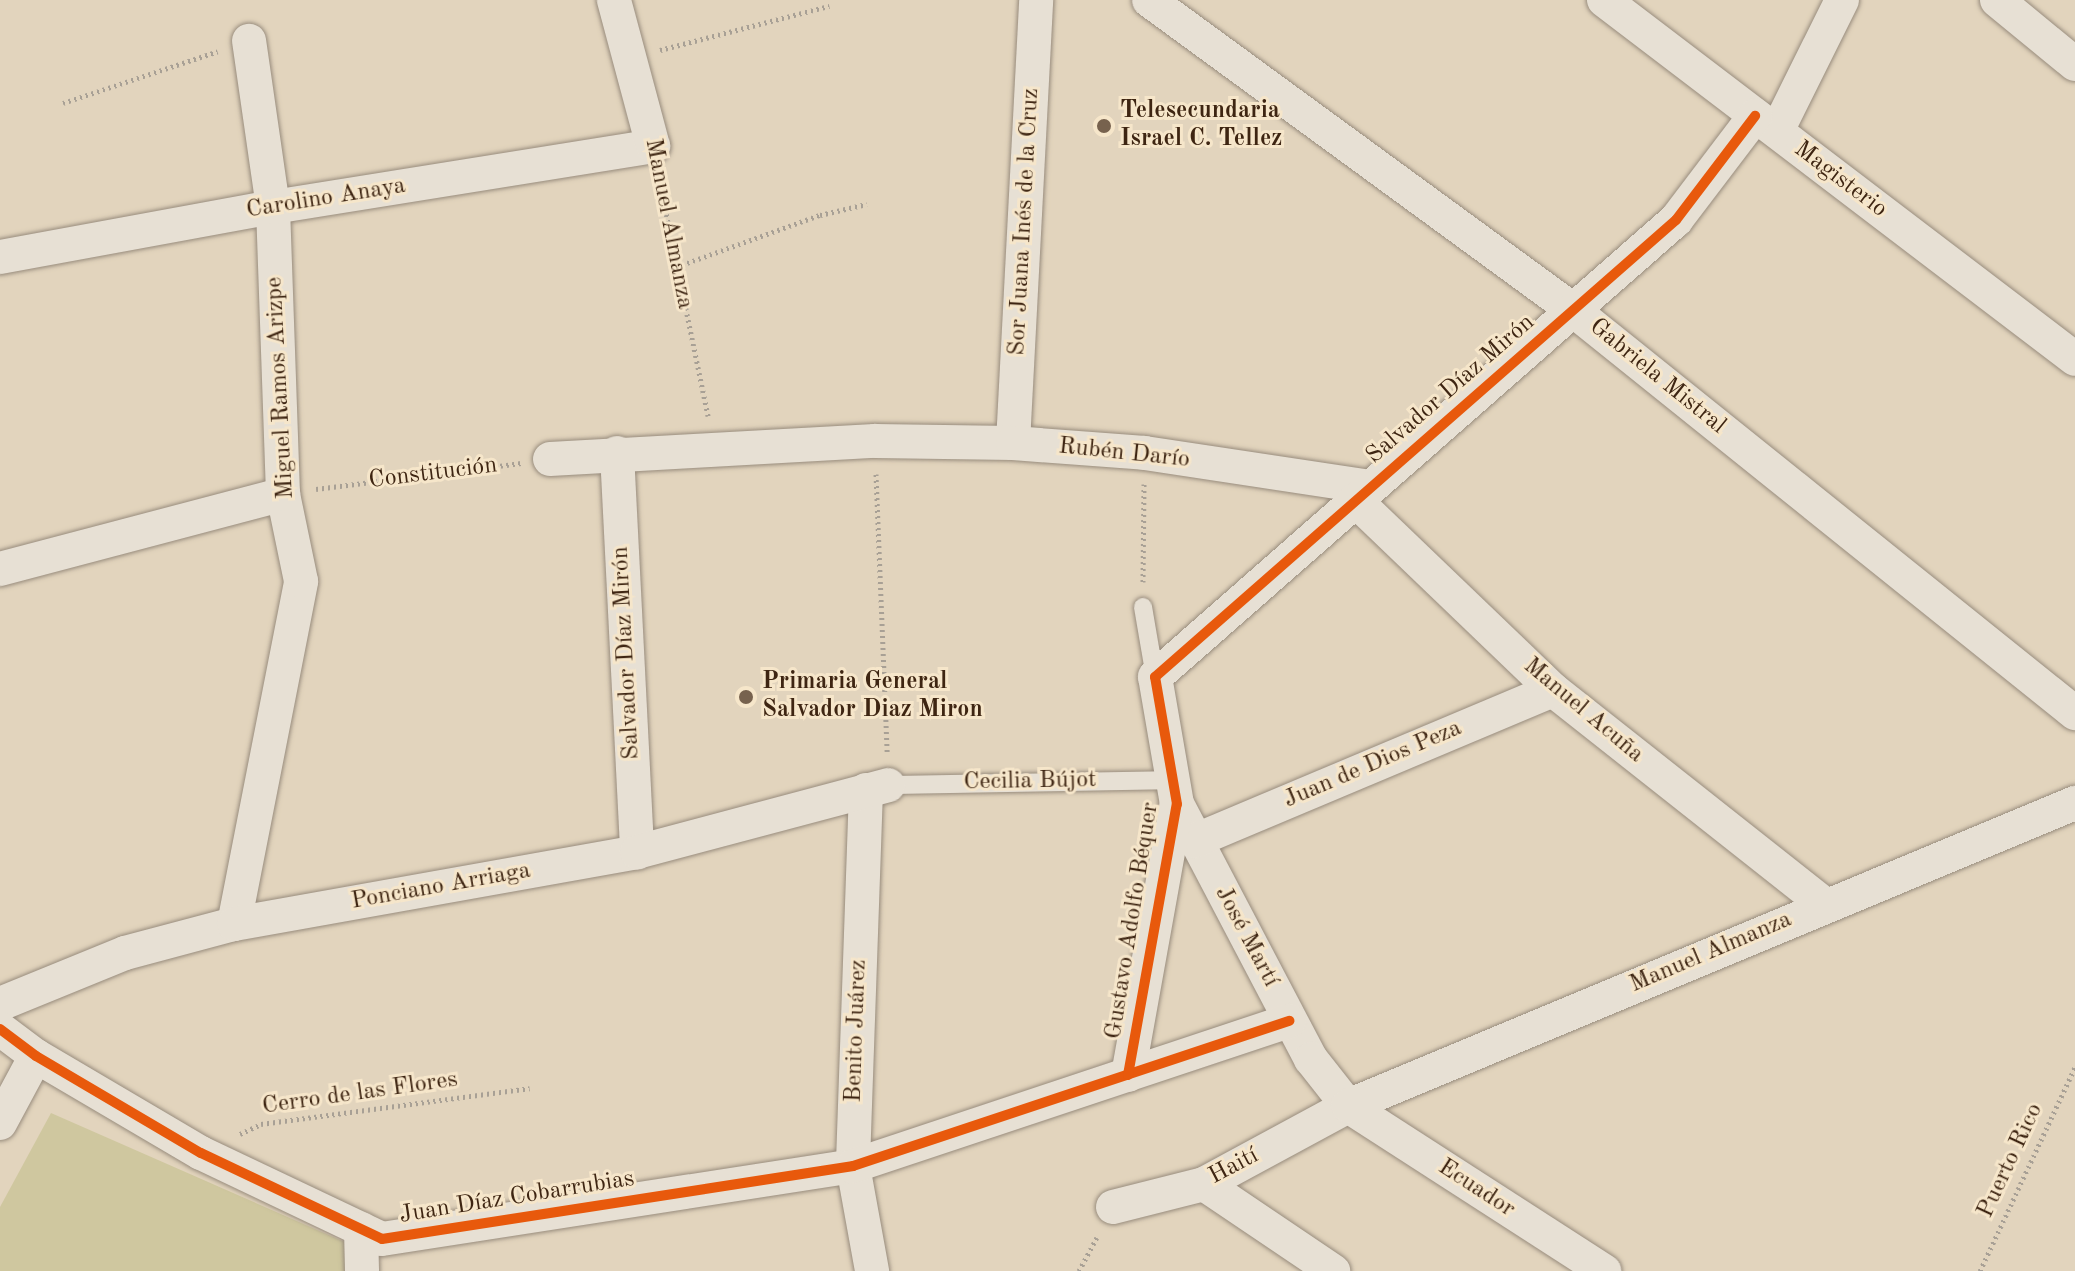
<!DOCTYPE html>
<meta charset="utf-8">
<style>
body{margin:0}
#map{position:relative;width:2075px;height:1271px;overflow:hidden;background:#e2d4bd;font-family:"Old Standard TT",serif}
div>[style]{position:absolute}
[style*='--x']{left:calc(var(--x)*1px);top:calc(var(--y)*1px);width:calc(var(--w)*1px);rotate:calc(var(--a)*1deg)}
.green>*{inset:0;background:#cfc79f}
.path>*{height:5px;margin-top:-2.5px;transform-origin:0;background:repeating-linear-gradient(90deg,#a8a095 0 2px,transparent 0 6px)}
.roads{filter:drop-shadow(0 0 2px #988c7d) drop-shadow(0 0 2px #988c7d)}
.service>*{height:18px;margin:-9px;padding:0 9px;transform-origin:9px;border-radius:9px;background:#e7e0d4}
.minor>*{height:34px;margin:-17px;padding:0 17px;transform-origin:17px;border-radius:17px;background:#e7e0d4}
.cycleway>*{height:10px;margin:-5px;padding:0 5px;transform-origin:5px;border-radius:5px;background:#e8590c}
.dots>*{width:22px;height:22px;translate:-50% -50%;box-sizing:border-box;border:4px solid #f6e6ca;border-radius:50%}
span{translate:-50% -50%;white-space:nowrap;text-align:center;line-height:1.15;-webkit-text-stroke:6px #f6e6ca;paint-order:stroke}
.poi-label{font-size:24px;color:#3e2512;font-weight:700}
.left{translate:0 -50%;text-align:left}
.street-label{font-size:24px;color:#3e2512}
</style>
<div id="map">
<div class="green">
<div style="clip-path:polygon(51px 1113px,347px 1243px,352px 1271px,0 1271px,0 1207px)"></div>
</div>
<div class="path">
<div style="--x:660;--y:50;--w:175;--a:-14.6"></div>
<div style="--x:63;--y:103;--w:163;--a:-18.5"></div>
<div style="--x:659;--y:179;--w:242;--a:78.3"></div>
<div style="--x:676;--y:267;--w:153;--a:-19.9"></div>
<div style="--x:820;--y:215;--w:48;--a:-13.2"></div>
<div style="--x:876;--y:474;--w:278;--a:87.7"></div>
<div style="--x:316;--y:489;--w:207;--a:-7.2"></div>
<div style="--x:1143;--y:582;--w:98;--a:-89.4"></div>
<div style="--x:240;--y:1134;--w:23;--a:-25"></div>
<div style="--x:261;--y:1124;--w:271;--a:-7.6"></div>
<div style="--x:1079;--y:1271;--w:38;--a:-62"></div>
<div style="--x:1980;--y:1271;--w:225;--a:-65"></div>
</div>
<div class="roads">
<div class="service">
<div style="--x:1143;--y:607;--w:71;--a:80.3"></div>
<div style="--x:888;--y:785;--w:283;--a:-1"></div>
</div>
<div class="minor">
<div style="--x:1149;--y:0;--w:525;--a:36.17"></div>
<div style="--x:1573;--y:310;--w:644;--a:38.76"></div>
<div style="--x:1604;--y:0;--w:592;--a:37.31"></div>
<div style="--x:1997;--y:0;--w:101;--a:39.4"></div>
<div style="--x:1777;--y:131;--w:146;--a:-63.6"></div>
<div style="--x:0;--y:257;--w:278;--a:-10.4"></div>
<div style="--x:273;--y:207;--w:385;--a:-9.1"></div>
<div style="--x:653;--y:146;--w:151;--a:-105"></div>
<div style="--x:1013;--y:443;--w:444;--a:-87"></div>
<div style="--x:617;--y:453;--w:400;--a:87.1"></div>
<div style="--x:550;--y:459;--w:325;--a:-3.2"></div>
<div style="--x:875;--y:441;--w:138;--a:0.8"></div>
<div style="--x:1013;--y:443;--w:132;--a:4.3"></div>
<div style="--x:1145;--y:453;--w:228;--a:8.6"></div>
<div style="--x:1355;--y:500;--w:274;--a:43.8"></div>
<div style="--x:1553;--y:690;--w:347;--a:38.3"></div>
<div style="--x:0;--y:569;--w:293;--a:-14.8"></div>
<div style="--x:866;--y:790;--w:376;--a:92"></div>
<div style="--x:853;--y:1166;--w:107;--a:79.7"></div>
<div style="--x:1177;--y:804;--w:288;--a:62.3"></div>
<div style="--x:1311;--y:1059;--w:60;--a:51.8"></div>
<div style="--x:1348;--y:1106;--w:305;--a:32.8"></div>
<div style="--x:1194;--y:841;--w:389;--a:-22.8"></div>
<div style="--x:234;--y:924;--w:349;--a:-78.9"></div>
<div style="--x:301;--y:581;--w:89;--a:-101.7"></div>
<div style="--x:283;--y:494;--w:287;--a:-92"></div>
<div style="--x:273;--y:207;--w:168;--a:-98.2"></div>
<div style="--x:0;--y:1004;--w:135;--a:-22.2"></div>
<div style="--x:125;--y:953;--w:113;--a:-14.9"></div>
<div style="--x:234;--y:924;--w:409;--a:-10.1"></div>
<div style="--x:637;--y:852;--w:260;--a:-14.9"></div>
<div style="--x:0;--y:1029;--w:45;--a:36.9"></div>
<div style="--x:36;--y:1056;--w:191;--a:30.5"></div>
<div style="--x:201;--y:1153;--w:200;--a:25.4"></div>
<div style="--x:382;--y:1239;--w:477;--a:-8.8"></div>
<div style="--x:853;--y:1166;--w:460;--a:-18.4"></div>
<div style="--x:1128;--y:1075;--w:275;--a:-79.8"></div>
<div style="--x:1177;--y:804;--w:129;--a:-99.8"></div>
<div style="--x:1155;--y:677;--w:693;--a:-41.26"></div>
<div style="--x:1676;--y:220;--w:131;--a:-52.8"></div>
<div style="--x:0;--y:1123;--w:76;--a:-61.8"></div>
<div style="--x:1204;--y:1184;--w:156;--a:34"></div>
<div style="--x:1113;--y:1207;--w:94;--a:-14.2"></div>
<div style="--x:1204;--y:1184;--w:164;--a:-28.4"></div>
<div style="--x:1348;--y:1106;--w:788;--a:-22.63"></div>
<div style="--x:361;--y:1229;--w:42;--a:88.6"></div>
</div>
</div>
<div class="cycleway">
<div style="--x:0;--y:1029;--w:45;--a:36.9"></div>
<div style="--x:36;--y:1056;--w:191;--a:30.5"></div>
<div style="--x:201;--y:1153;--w:200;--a:25.4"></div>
<div style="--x:382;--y:1239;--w:477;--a:-8.8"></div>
<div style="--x:853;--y:1166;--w:460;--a:-18.4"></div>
<div style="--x:1128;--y:1075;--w:275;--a:-79.8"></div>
<div style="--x:1177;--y:804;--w:129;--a:-99.8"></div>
<div style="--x:1155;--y:677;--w:693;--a:-41.26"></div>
<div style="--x:1676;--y:220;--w:131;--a:-52.8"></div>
</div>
<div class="dots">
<div style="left:1104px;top:126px;background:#77624e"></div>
<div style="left:746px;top:697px;background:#77624e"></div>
</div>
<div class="poi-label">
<span class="left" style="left:1120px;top:126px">Telesecundaria<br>Israel C. Tellez</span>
<span class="left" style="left:762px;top:697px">Primaria General<br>Salvador Diaz Miron</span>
</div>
<div class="street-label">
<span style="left:1840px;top:180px;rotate:37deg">Magisterio</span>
<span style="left:326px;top:199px;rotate:-9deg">Carolino Anaya</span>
<span style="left:1025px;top:222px;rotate:-87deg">Sor Juana Inés de la Cruz</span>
<span style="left:668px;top:224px;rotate:79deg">Manuel Almanza</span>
<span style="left:1657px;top:377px;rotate:39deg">Gabriela Mistral</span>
<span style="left:281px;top:388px;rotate:-93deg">Miguel Ramos Arizpe</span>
<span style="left:1451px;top:390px;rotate:-41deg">Salvador Díaz Mirón</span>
<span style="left:1124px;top:454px;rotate:6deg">Rubén Darío</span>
<span style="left:433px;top:474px;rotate:-7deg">Constitución</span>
<span style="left:627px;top:653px;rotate:-93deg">Salvador Díaz Mirón</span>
<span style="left:1583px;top:711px;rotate:40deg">Manuel Acuña</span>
<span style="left:1373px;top:765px;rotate:-23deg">Juan de Dios Peza</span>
<span style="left:1030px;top:782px;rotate:-1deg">Cecilia Bújot</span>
<span style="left:441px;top:887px;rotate:-10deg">Ponciano Arriaga</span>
<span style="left:1133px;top:921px;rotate:-81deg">Gustavo Adolfo Béquer</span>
<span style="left:1246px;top:937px;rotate:62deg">José Martí</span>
<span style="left:1711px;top:953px;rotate:-23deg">Manuel Almanza</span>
<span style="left:857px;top:1031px;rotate:-88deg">Benito Juárez</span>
<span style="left:360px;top:1094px;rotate:-8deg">Cerro de las Flores</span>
<span style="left:2011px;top:1161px;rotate:-65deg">Puerto Rico</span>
<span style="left:1234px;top:1167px;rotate:-28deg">Haití</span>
<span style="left:1476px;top:1189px;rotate:33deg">Ecuador</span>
<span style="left:517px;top:1198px;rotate:-9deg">Juan Díaz Cobarrubias</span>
</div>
</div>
